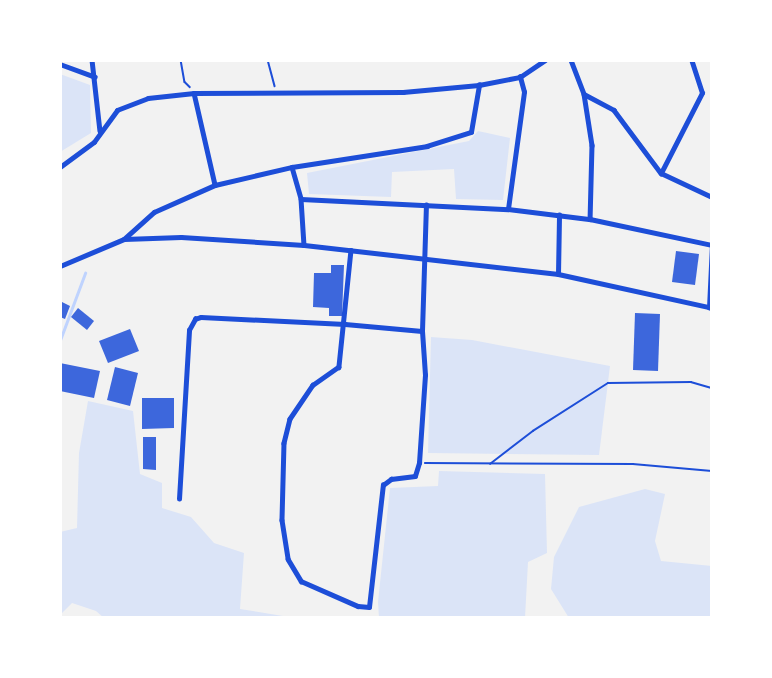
<!DOCTYPE html>
<style>
body{margin:0}
#map{position:relative;width:772px;height:678px;overflow:hidden;background:#f2f2f2;font-family:Jost,sans-serif}
div>[style]{position:absolute}
[style*='--x']{left:calc(var(--x)*1px);top:calc(var(--y)*1px);width:calc(var(--w)*1px);rotate:calc(var(--a)*1deg)}
.green>*{inset:0;background:#dbe4f7}
.stream>*{height:3px;margin:-1.5px;padding:0 1.5px;transform-origin:1.5px;border-radius:1.5px;background:#bfd3fe}
.building>*{inset:0;background:#3d67dc}
.path>*{height:1.5px;margin:-0.75px;padding:0 0.75px;transform-origin:0.75px;border-radius:0.75px;background:#1d4ed8}
.minor>*{height:4.5px;margin:-2.25px;padding:0 2.25px;transform-origin:2.25px;border-radius:2.25px;background:#1d4ed8}
.tertiary>*{height:5px;margin:-2.5px;padding:0 2.5px;transform-origin:2.5px;border-radius:2.5px;background:#1d4ed8}
span{translate:-50% -50%;white-space:nowrap;text-align:center;line-height:1.15;-webkit-text-stroke:6px #fff;paint-order:stroke}
.frame{position:absolute;inset:0;border:62px solid #fff;pointer-events:none}
</style>
<div id="map">
<div class="green">
<div style="clip-path:polygon(60px 74px,90px 85px,91px 133px,60px 152px)"></div>
<div style="clip-path:polygon(478px 131px,510px 138px,503px 200px,456px 199px,454px 169px,392px 172px,391px 197px,309px 194px,307px 173px,469px 141px)"></div>
<div style="clip-path:polygon(431px 337px,472px 340px,610px 366px,599px 455px,428px 453px)"></div>
<div style="clip-path:polygon(88px 401px,133px 411px,140px 474px,162px 483px,162px 508px,191px 517px,214px 543px,244px 553px,240px 609px,295px 618px,104px 618px,96px 611px,72px 603px,60px 615px,60px 532px,77px 528px,79px 453px)"></div>
<div style="clip-path:polygon(439px 471px,545px 474px,547px 553px,528px 562px,525px 618px,379px 618px,378px 602px,390px 488px,438px 486px)"></div>
<div style="clip-path:polygon(645px 489px,665px 494px,655px 541px,661px 561px,712px 566px,712px 618px,569px 618px,551px 589px,554px 557px,579px 507px)"></div>
</div>
<div class="stream">
<div style="--x:60;--y:340;--w:72;--a:-69.5"></div>
</div>
<div class="building">
<div style="clip-path:polygon(676px 251px,699px 254px,695px 285px,672px 282px)"></div>
<div style="clip-path:polygon(331px 265px,344px 265px,342px 316px,329px 316px,329px 308px,313px 307px,314px 273px,331px 273px)"></div>
<div style="clip-path:polygon(60px 301px,70px 306px,65px 319px,60px 317px)"></div>
<div style="clip-path:polygon(78px 308px,94px 321px,87px 330px,71px 317px)"></div>
<div style="clip-path:polygon(635px 313px,660px 314px,658px 371px,633px 370px)"></div>
<div style="clip-path:polygon(130px 329px,139px 351px,108px 363px,99px 341px)"></div>
<div style="clip-path:polygon(60px 363px,100px 371px,94px 398px,60px 391px)"></div>
<div style="clip-path:polygon(115px 367px,138px 373px,130px 406px,107px 400px)"></div>
<div style="clip-path:polygon(142px 398px,174px 398px,174px 428px,142px 429px)"></div>
<div style="clip-path:polygon(143px 437px,156px 437px,156px 470px,143px 469px)"></div>
</div>
<div class="path">
<div style="--x:181;--y:60;--w:22;--a:80"></div>
<div style="--x:185;--y:82;--w:7;--a:45"></div>
<div style="--x:268;--y:60;--w:27;--a:75"></div>
<div style="--x:425;--y:463;--w:208;--a:0.3"></div>
<div style="--x:633;--y:464;--w:79;--a:5.1"></div>
<div style="--x:490;--y:464;--w:54;--a:-37.5"></div>
<div style="--x:533;--y:431;--w:89;--a:-32.6"></div>
<div style="--x:608;--y:383;--w:83;--a:-0.7"></div>
<div style="--x:691;--y:382;--w:22;--a:16"></div>
</div>
<div class="minor">
<div style="--x:92;--y:60;--w:71;--a:83.6"></div>
<div style="--x:571;--y:60;--w:36;--a:69"></div>
<div style="--x:584;--y:94;--w:52;--a:81.1"></div>
<div style="--x:592;--y:145;--w:74;--a:91.5"></div>
<div style="--x:60;--y:64;--w:37;--a:20"></div>
<div style="--x:194;--y:93;--w:94;--a:77.1"></div>
<div style="--x:584;--y:94;--w:34;--a:28"></div>
<div style="--x:614;--y:110;--w:79;--a:53.3"></div>
<div style="--x:661;--y:173;--w:56;--a:25.2"></div>
<div style="--x:60;--y:167;--w:42;--a:-36.3"></div>
<div style="--x:94;--y:142;--w:39;--a:-54"></div>
<div style="--x:117;--y:110;--w:33;--a:-21"></div>
<div style="--x:148;--y:98;--w:46;--a:-6.2"></div>
<div style="--x:194;--y:93;--w:209;--a:-0.3"></div>
<div style="--x:403;--y:92;--w:76;--a:-5.3"></div>
<div style="--x:479;--y:85;--w:42;--a:-11"></div>
<div style="--x:520;--y:77;--w:30;--a:-34"></div>
<div style="--x:292;--y:167;--w:33;--a:74"></div>
<div style="--x:301;--y:199;--w:46;--a:86.3"></div>
<div style="--x:661;--y:173;--w:90;--a:-62.9"></div>
<div style="--x:702;--y:93;--w:35;--a:-108"></div>
<div style="--x:301;--y:199;--w:207;--a:2.8"></div>
<div style="--x:508;--y:209;--w:83;--a:7"></div>
<div style="--x:590;--y:219;--w:125;--a:12"></div>
<div style="--x:508;--y:209;--w:118;--a:-82.2"></div>
<div style="--x:524;--y:92;--w:16;--a:-105"></div>
<div style="--x:124;--y:239;--w:40;--a:-42"></div>
<div style="--x:154;--y:212;--w:67;--a:-23.9"></div>
<div style="--x:215;--y:185;--w:79;--a:-13.2"></div>
<div style="--x:292;--y:167;--w:137;--a:-8.8"></div>
<div style="--x:427;--y:146;--w:46;--a:-17.7"></div>
<div style="--x:471;--y:132;--w:48;--a:-80.3"></div>
<div style="--x:351;--y:250;--w:118;--a:95.9"></div>
<div style="--x:339;--y:367;--w:32;--a:145"></div>
<div style="--x:313;--y:385;--w:41;--a:124.1"></div>
<div style="--x:290;--y:419;--w:25;--a:104"></div>
<div style="--x:284;--y:443;--w:77;--a:91.5"></div>
<div style="--x:282;--y:520;--w:39;--a:81"></div>
<div style="--x:288;--y:559;--w:26;--a:59"></div>
<div style="--x:301;--y:581;--w:62;--a:23.7"></div>
<div style="--x:358;--y:606;--w:11;--a:5"></div>
<div style="--x:369;--y:607;--w:123;--a:-83.5"></div>
<div style="--x:383;--y:485;--w:10;--a:-37"></div>
<div style="--x:391;--y:479;--w:24;--a:-7"></div>
<div style="--x:415;--y:476;--w:14;--a:-73"></div>
<div style="--x:419;--y:463;--w:88;--a:-86.1"></div>
<div style="--x:425;--y:375;--w:44;--a:-93.9"></div>
<div style="--x:422;--y:331;--w:126;--a:-88.2"></div>
<div style="--x:558;--y:274;--w:59;--a:-89"></div>
<div style="--x:709;--y:308;--w:64;--a:-87.3"></div>
<div style="--x:179;--y:499;--w:169;--a:-86.6"></div>
<div style="--x:189;--y:330;--w:13;--a:-61"></div>
<div style="--x:195;--y:319;--w:6;--a:-18"></div>
<div style="--x:201;--y:317;--w:144;--a:2.8"></div>
<div style="--x:345;--y:324;--w:77;--a:5.2"></div>
</div>
<div class="tertiary">
<div style="--x:60;--y:266;--w:69;--a:-22.9"></div>
<div style="--x:124;--y:239;--w:57;--a:-2"></div>
<div style="--x:181;--y:237;--w:123;--a:3.7"></div>
<div style="--x:304;--y:245;--w:256;--a:6.5"></div>
<div style="--x:558;--y:274;--w:158;--a:12.4"></div>
</div>
<div class="frame"></div>
</div>
